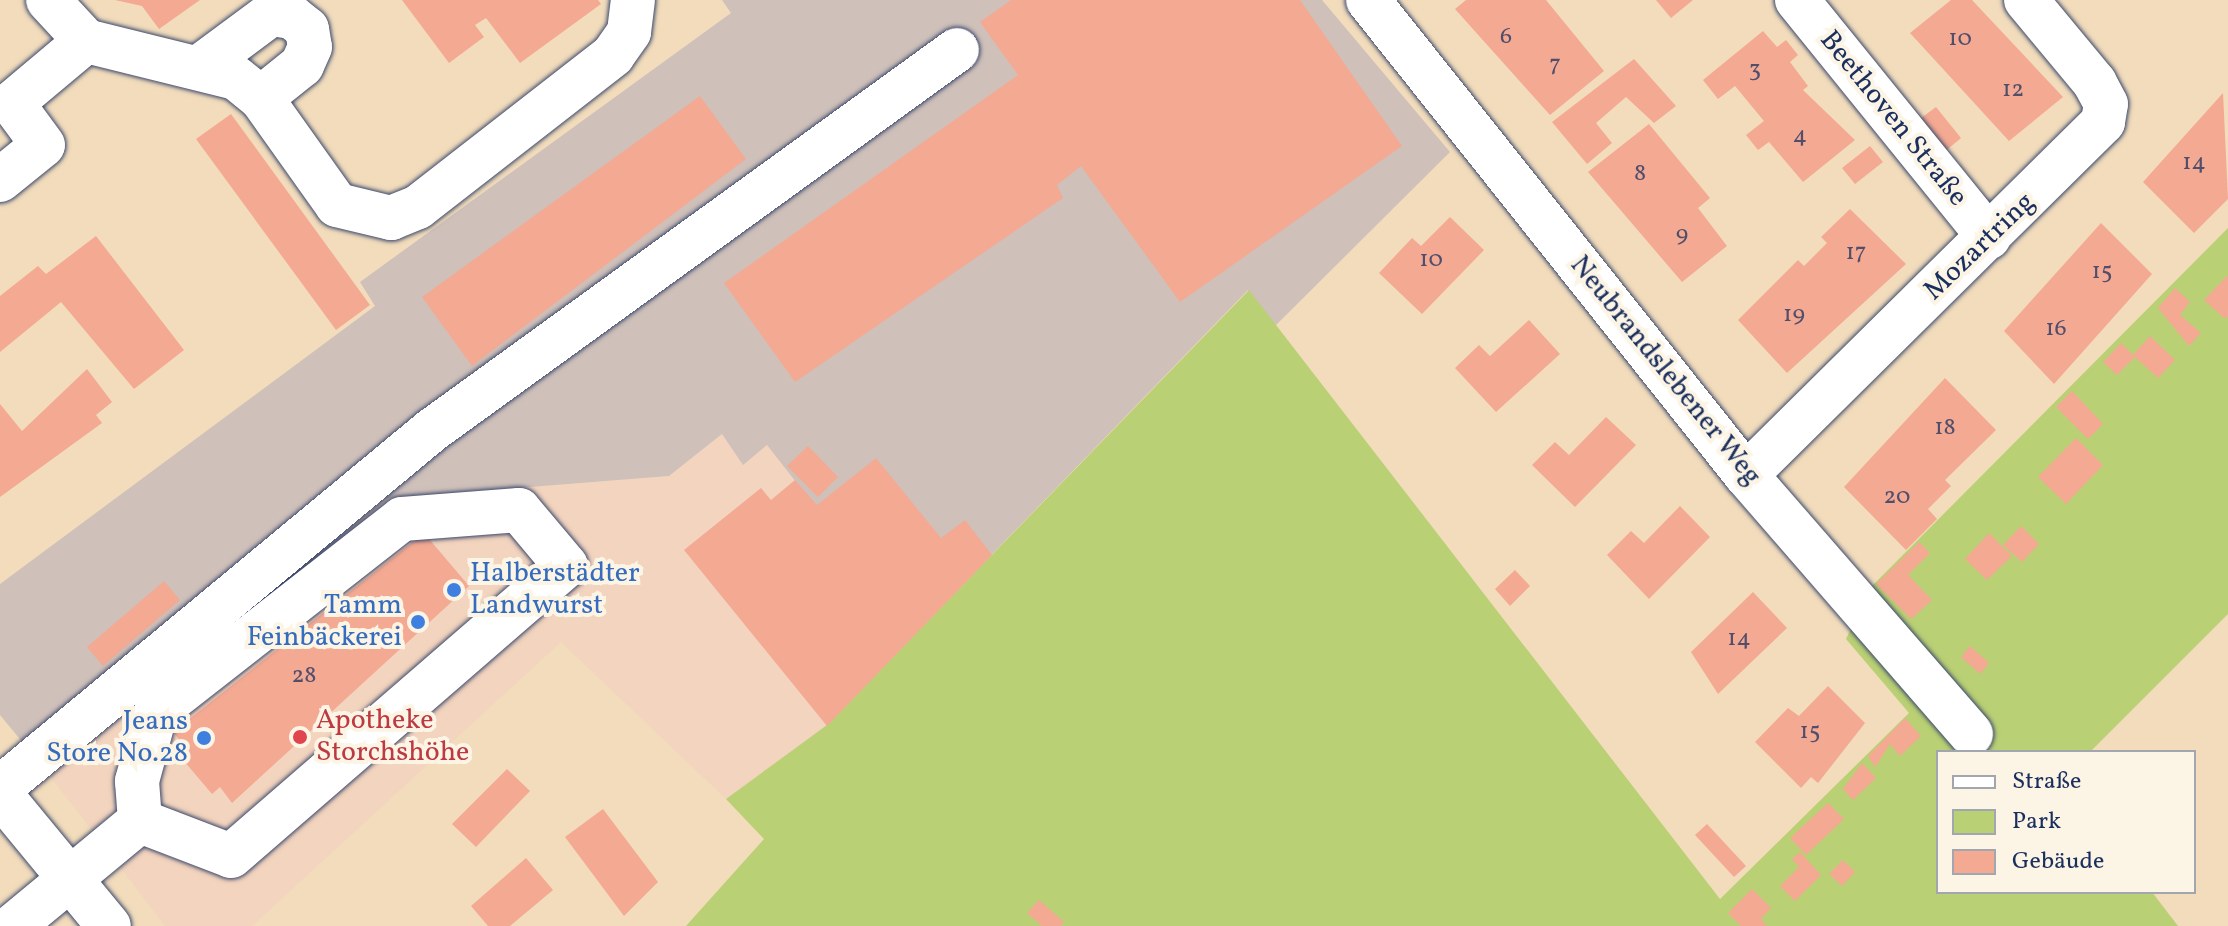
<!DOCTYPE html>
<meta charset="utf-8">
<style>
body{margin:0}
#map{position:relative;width:2228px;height:926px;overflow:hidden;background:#f2dcbc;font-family:Vollkorn,serif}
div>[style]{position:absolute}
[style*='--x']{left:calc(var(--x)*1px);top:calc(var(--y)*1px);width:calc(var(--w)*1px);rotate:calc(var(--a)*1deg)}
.built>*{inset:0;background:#f3d4be}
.industrial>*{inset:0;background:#cfc0ba}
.green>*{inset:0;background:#bad074}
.building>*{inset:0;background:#f4a992}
.roads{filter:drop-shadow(0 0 2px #3b496c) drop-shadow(0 0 2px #3b496c)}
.minor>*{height:44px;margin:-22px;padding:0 22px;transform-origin:22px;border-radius:22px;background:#fff}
.dots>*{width:22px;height:22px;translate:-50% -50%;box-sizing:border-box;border:4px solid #fcf5e5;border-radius:50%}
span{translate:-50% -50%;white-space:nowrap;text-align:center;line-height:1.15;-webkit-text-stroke:8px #fcf5e5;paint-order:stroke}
.number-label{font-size:24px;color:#514e6b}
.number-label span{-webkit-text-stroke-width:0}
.street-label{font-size:28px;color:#1b2f5e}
.shop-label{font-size:28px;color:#366cbe}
.left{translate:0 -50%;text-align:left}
.right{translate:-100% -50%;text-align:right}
.health-label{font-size:28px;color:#be3a42}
.legend{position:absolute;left:1936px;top:750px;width:260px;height:144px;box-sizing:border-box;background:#fcf5e5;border:2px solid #a2a6af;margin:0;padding:10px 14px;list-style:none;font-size:24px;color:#1b2f5e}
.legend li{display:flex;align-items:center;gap:16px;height:40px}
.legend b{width:40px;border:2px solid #a2a6af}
</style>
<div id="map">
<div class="built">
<div style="clip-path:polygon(722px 434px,767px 445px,915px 634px,827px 726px,726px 799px,561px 642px,252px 926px,165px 926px,47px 772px,379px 499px,669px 476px)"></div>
</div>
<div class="industrial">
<div style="clip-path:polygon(722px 0,1322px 0,1450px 152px,1274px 327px,1248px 290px,915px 634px,767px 445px,743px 465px,722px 434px,669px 476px,379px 499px,47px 772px,0 715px,0 584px,375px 306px,360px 282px,731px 13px)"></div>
</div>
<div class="green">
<div style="clip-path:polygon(2228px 228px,2228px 614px,2090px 752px,1938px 752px,1938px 892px,2152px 892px,2178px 926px,686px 926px,764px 839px,726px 799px,827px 725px,1249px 290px,1720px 899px,1909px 713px,1846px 639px,1871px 587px)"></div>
</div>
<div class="building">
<div style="clip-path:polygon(115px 0,200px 0,159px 29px,142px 6px)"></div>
<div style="clip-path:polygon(402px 0,598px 0,601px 4px,520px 63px,486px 18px,475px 25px,484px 37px,449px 63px)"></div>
<div style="clip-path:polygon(1011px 0,1300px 0,1402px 146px,1180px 302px,1081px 166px,1057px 185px,1063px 198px,795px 382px,724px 283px,1018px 75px,980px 22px)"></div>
<div style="clip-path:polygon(1466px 0,1546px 0,1604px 71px,1550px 115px,1455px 9px)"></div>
<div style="clip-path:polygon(1656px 0,1693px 0,1671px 18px)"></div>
<div style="clip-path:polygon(1951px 0,1972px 0,2063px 97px,2009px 141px,1910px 33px)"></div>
<div style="clip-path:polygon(1763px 31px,1777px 47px,1786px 40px,1798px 55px,1790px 62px,1808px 86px,1803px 90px,1855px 140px,1803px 182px,1769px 142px,1758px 150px,1746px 135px,1764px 121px,1735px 86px,1718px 99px,1703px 80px)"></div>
<div style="clip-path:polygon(1634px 59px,1676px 106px,1654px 123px,1626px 97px,1596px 123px,1612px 143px,1587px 164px,1552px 122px)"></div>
<div style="clip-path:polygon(2223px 93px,2228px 199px,2194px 233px,2143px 182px)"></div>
<div style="clip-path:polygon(700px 96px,746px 159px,472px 366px,422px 297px)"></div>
<div style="clip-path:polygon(1936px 107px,1961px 138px,1943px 153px,1917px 121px)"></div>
<div style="clip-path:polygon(231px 114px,370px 305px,336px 330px,196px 139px)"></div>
<div style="clip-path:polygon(1649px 124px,1710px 198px,1698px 208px,1727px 246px,1682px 282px,1588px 172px)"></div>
<div style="clip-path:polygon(1870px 146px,1883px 162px,1855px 184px,1842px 168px)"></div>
<div style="clip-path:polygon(1850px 209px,1906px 264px,1787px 373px,1738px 320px,1798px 260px,1804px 266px,1827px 243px,1821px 237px)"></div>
<div style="clip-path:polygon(1450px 217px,1484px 250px,1422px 314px,1379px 273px,1412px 238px,1421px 246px)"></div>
<div style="clip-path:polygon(2101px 223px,2152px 274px,2054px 384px,2004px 331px)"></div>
<div style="clip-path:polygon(96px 236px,184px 350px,134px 389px,61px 302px,0 352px,0 296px,38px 266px,46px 274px)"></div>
<div style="clip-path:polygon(2228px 275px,2228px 316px,2225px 319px,2204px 300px)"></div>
<div style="clip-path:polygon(2175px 288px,2190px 302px,2180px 315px,2201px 333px,2189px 346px,2158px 308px)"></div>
<div style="clip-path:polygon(1529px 320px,1560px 354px,1496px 412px,1455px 368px,1479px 345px,1490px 356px)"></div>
<div style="clip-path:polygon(2150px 336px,2175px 360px,2158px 378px,2135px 357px,2117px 375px,2103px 362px,2121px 343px,2133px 355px)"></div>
<div style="clip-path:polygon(87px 369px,112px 402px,96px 415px,102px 423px,0 497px,0 404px,22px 431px)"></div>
<div style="clip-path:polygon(1945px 378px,1996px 430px,1945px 480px,1951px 486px,1928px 509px,1937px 519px,1906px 550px,1844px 487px)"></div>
<div style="clip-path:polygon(2072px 391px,2103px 424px,2088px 439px,2056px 407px)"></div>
<div style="clip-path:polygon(1606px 417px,1636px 445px,1575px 507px,1532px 465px,1555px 442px,1569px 455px)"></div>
<div style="clip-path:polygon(2076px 438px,2103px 465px,2066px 504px,2038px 477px)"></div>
<div style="clip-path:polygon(808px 446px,838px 477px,818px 497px,787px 466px)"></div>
<div style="clip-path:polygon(876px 458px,941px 538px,965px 520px,992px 555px,827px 726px,684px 550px,761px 488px,771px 500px,795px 480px,817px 505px)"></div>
<div style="clip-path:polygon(1680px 506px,1710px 537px,1649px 599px,1607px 555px,1631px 531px,1644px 543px)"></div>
<div style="clip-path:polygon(2021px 526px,2039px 544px,2022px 562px,2003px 545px)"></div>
<div style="clip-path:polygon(424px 533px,469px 586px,232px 803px,220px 787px,212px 794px,178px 754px,186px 748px,173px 732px)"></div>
<div style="clip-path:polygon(1989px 533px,2012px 556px,1987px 580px,1965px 559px)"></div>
<div style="clip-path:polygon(1919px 542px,1930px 553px,1908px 575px,1932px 600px,1911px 619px,1876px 584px)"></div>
<div style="clip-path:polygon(1515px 570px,1530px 586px,1510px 606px,1495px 589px)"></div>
<div style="clip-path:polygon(164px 581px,180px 600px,103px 666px,87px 647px)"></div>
<div style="clip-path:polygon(1753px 592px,1787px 628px,1718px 694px,1691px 652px)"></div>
<div style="clip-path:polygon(1970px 646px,1989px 663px,1980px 674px,1961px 657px)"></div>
<div style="clip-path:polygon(1828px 686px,1865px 723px,1818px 783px,1811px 777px,1801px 788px,1755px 742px,1788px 708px,1799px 716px)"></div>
<div style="clip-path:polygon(1905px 718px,1921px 736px,1900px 756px,1890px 744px,1875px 767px,1868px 756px)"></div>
<div style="clip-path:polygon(1862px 763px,1876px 778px,1853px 800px,1843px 789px)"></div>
<div style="clip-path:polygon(507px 769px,530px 791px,476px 847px,452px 824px)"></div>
<div style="clip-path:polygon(1828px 803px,1844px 819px,1806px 855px,1790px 838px)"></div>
<div style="clip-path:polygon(603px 809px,658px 882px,624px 916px,565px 837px)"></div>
<div style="clip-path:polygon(1707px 824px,1746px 866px,1734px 877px,1695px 835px)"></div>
<div style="clip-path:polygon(1800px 852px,1821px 875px,1795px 901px,1780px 886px,1799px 867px,1792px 859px)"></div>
<div style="clip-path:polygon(526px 858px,553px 890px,510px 926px,488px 926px,471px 906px)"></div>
<div style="clip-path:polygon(1843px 860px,1855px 872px,1842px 886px,1829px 874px)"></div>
<div style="clip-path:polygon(1752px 889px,1771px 908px,1761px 919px,1767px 926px,1741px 926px,1728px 913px)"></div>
<div style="clip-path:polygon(1039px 900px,1064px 922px,1060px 926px,1042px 926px,1027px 913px)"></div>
</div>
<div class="roads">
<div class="minor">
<div style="--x:48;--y:0;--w:56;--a:47.2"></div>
<div style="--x:1368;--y:0;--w:607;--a:51.49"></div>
<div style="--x:1746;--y:475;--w:343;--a:49"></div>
<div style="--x:1797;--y:0;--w:305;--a:51"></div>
<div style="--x:201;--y:66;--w:87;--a:-36.6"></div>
<div style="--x:271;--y:14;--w:21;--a:8"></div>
<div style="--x:292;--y:17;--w:19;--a:39"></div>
<div style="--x:307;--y:29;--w:18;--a:81"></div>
<div style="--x:310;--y:47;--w:20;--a:114"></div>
<div style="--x:302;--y:65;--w:53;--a:141.2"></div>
<div style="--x:0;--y:180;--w:55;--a:-39.1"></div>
<div style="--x:43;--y:145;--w:52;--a:-126.4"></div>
<div style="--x:12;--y:103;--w:97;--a:-40"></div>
<div style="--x:86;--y:41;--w:154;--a:13.9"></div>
<div style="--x:236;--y:78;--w:32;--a:39"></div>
<div style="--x:261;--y:98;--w:131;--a:54.6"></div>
<div style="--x:337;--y:205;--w:56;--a:13.5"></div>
<div style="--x:391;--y:218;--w:29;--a:-22"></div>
<div style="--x:418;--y:207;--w:247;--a:-37.9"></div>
<div style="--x:613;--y:55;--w:28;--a:-55"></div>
<div style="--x:629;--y:32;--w:32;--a:-83"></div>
<div style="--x:1746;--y:475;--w:502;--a:-44.68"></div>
<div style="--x:2103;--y:122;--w:18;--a:-81"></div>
<div style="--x:2106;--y:104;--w:24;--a:-118"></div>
<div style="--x:2095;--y:83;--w:108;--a:-129.7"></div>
<div style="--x:0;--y:788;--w:561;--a:-39.65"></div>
<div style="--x:432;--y:430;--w:648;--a:-35.9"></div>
<div style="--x:0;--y:794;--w:171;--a:50.5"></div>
<div style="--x:13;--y:926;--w:165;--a:-39.6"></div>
<div style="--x:140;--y:821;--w:97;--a:21"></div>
<div style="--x:231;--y:856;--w:443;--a:-40.9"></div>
<div style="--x:566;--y:566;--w:73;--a:-130"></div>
<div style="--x:519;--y:510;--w:117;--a:175.6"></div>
<div style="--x:402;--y:519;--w:312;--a:142"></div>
<div style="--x:156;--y:711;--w:73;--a:105.2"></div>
<div style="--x:137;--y:781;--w:40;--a:85.7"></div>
</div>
</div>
<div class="dots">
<div style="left:454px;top:590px;background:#3f7fe0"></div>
<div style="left:418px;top:622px;background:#3f7fe0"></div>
<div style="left:300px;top:737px;background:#e0444e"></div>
<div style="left:204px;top:738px;background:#3f7fe0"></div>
</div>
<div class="number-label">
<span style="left:1506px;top:38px">6</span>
<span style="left:1960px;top:40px">10</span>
<span style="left:1555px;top:66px">7</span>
<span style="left:1755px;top:71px">3</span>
<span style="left:2013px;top:91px">12</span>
<span style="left:1800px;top:137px">4</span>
<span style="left:2194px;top:164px">14</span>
<span style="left:1640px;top:175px">8</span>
<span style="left:1682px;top:236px">9</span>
<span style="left:1856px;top:254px">17</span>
<span style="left:1431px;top:261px">10</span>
<span style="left:2102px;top:273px">15</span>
<span style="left:1794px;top:316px">19</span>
<span style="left:2056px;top:330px">16</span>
<span style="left:1945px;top:429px">18</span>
<span style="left:1897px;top:498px">20</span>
<span style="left:1739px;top:640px">14</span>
<span style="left:304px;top:677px">28</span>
<span style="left:1810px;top:733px">15</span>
</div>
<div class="street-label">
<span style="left:1893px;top:119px;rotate:51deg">Beethoven Straße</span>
<span style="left:1980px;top:247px;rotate:-44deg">Mozartring</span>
<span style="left:1665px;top:371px;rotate:51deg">Neubrandslebener Weg</span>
</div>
<div class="shop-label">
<span class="left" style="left:470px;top:590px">Halberstädter<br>Landwurst</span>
<span class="right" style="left:402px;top:622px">Tamm<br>Feinbäckerei</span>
<span class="right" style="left:188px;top:738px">Jeans<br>Store No.28</span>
</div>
<div class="health-label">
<span class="left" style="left:316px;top:737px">Apotheke<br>Storchshöhe</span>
</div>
<ul class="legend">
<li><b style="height:10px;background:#fff"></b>Straße</li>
<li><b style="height:22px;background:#bad074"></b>Park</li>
<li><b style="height:22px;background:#f4a992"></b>Gebäude</li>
</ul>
</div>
